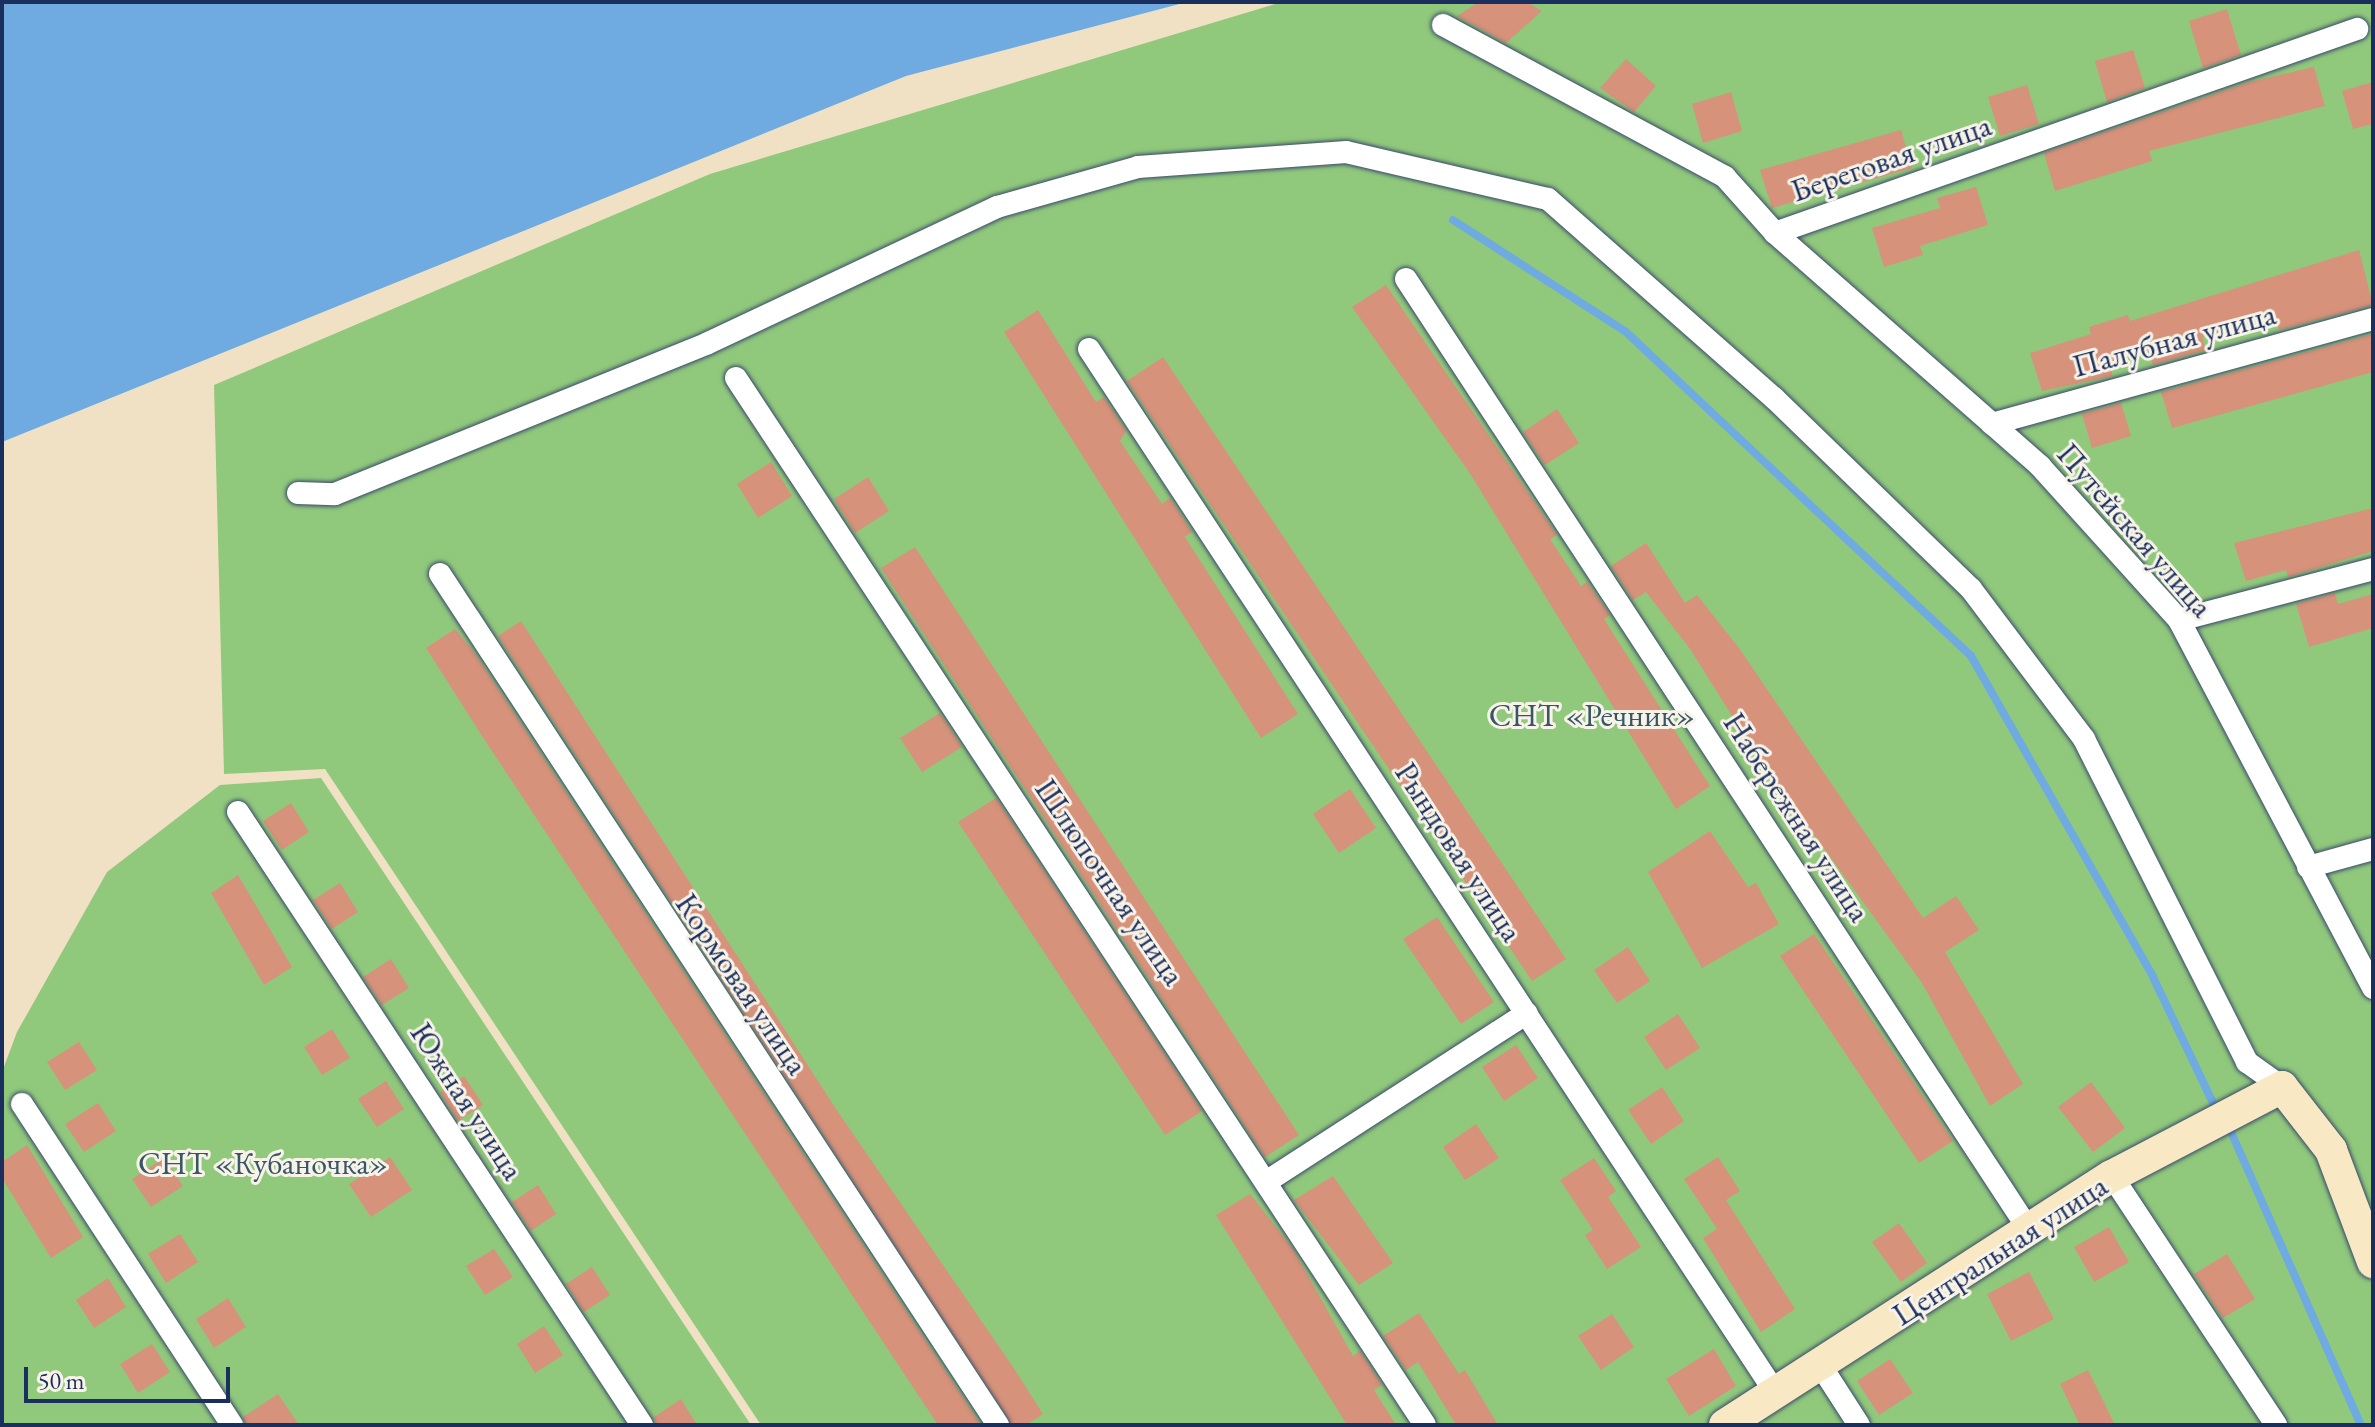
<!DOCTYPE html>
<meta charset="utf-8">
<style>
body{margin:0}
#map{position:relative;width:2375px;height:1427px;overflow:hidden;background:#f0e1c4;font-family:"EB Garamond",serif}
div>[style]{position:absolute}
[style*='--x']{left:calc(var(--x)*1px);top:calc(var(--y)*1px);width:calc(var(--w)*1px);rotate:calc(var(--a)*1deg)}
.green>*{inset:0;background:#91c97c}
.water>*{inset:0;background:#6faae0}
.stream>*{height:8px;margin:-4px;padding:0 4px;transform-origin:4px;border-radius:4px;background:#6faae0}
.building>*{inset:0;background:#d6927a}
.roads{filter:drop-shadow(0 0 2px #3b4a6d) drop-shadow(0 0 2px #3b4a6d)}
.street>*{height:22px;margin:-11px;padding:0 11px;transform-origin:11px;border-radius:11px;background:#fff}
.secondary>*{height:32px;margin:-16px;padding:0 16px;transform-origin:16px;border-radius:16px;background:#f8e8c3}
span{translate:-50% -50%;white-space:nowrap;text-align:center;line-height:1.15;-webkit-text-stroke:6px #f7f3e8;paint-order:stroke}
.street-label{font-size:32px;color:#1b2f5e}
.park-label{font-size:32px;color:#385666}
.frame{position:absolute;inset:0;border:4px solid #1b2f5e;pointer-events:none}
.scale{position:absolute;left:24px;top:1367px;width:206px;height:36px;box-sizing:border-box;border:4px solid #1b2f5e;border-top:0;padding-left:10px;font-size:24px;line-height:28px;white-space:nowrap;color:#1b2f5e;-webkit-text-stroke:6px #f7f3e8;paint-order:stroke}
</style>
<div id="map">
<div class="green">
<div style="clip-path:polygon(1282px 2px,2373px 2px,2373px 1425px,761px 1425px,325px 769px,224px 774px,214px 385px,710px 174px)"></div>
<div style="clip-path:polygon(321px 778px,751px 1425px,2px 1425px,2px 1072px,17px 1032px,107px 872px,220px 785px)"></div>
</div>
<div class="water">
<div style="clip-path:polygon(2px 2px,1187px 2px,906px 76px,2px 442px)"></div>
</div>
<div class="stream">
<div style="--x:1453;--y:220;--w:206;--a:32.9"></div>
<div style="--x:1626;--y:332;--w:473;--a:43.2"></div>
<div style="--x:1971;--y:656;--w:367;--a:60.4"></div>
<div style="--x:2152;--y:975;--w:142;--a:64.5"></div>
<div style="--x:2231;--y:1132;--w:321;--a:66.1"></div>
</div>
<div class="building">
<div style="clip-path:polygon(1479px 2px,1527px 2px,1542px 11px,1506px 43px,1457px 16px)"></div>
<div style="clip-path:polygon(2227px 9px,2241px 55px,2203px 68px,2189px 21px)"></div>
<div style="clip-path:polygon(2133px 50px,2145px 88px,2107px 102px,2095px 61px)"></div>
<div style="clip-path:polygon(1626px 59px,1656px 86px,1634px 112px,1600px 88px)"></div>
<div style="clip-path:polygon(2314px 67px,2325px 106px,2149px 151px,2152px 161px,2055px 191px,2044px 153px,2249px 82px)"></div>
<div style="clip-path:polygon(2373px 82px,2373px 124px,2353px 129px,2342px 91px)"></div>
<div style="clip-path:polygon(2027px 85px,2039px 124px,2000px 136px,1988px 97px)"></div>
<div style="clip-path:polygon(1731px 92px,1742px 131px,1703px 143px,1692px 104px)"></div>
<div style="clip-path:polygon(1901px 130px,1912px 168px,1772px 208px,1760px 170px)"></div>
<div style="clip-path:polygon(1976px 187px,1988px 225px,1920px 246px,1923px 255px,1884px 267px,1872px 228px,1940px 208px,1937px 198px)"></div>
<div style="clip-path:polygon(2359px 250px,2373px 305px,2279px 330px,2275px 316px,2202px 337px,2206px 350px,2153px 365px,2149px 352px,2109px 363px,2113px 376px,2042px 391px,2030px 353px,2091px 334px,2089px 327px,2128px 315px,2130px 321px)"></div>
<div style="clip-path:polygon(1386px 285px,1557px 535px,1550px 539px,1581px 586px,1587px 582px,1610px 615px,1604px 619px,1710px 786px,1676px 809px,1469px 472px,1352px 307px)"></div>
<div style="clip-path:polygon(1038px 310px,1096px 402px,1104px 397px,1126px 431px,1120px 441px,1162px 504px,1170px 498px,1192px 532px,1185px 537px,1298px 714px,1261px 738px,1004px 332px)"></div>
<div style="clip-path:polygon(2373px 334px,2373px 372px,2172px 428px,2161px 392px)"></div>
<div style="clip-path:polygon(1163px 357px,1566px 959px,1532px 981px,1127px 381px)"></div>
<div style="clip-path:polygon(2121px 403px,2131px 436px,2092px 448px,2082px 414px)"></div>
<div style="clip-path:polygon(1557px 409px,1579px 443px,1545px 465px,1523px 432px)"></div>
<div style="clip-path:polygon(771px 462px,792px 496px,758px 518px,737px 484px)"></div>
<div style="clip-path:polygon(868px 477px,889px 511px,855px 533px,834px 499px)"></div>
<div style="clip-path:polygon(2373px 508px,2373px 551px,2288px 577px,2286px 570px,2246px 581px,2234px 543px)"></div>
<div style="clip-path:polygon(1646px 543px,1685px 603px,1697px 595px,1739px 648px,1923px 918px,1956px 896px,1979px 930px,1945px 952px,2023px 1084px,1990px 1106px,1922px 983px,1761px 762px,1690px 649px,1646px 592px,1633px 600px,1611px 566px)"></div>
<div style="clip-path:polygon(915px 547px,1299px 1135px,1265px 1157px,881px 568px)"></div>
<div style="clip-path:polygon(2335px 593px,2338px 604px,2373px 594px,2373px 628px,2309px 647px,2296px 604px)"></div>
<div style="clip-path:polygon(521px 621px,836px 1109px,1013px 1367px,1043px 1414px,1026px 1425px,1012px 1425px,498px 636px)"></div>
<div style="clip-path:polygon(455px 629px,474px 652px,981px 1425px,938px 1425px,484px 739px,426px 648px)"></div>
<div style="clip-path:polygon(940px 713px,962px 747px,922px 772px,900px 738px)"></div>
<div style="clip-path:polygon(1350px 789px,1376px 828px,1339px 853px,1313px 814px)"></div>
<div style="clip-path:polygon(996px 798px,1202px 1111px,1165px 1135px,958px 822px)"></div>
<div style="clip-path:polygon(291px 803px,309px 832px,282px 850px,263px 821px)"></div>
<div style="clip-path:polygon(1710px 831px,1748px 887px,1756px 883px,1779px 924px,1702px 968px,1648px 872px)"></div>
<div style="clip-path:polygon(238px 875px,292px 967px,264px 985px,211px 893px)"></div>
<div style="clip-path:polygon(340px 883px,358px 912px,332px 929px,313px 900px)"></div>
<div style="clip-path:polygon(1437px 917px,1494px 1002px,1461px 1024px,1403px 939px)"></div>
<div style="clip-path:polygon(1814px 934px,1953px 1141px,1919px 1163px,1780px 956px)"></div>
<div style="clip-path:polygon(1628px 947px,1650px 981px,1617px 1003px,1594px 970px)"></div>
<div style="clip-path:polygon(391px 959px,409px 988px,382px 1005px,363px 977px)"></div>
<div style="clip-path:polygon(1678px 1014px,1700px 1048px,1666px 1070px,1644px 1037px)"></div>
<div style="clip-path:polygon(332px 1029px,350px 1058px,322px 1075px,304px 1047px)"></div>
<div style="clip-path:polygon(79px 1042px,97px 1070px,65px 1090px,47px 1062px)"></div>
<div style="clip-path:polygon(1516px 1045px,1538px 1078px,1504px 1101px,1482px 1067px)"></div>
<div style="clip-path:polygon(464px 1076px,483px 1105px,458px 1121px,440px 1092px)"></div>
<div style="clip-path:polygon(386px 1081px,404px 1109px,377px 1127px,358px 1099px)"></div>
<div style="clip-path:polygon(2091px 1082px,2125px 1128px,2093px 1152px,2058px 1107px)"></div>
<div style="clip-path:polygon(1662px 1087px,1684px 1121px,1651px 1144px,1628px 1110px)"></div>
<div style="clip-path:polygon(98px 1103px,116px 1131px,84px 1152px,65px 1124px)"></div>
<div style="clip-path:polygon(1476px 1124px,1499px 1158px,1465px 1180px,1443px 1147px)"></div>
<div style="clip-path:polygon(27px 1145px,83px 1237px,51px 1258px,2px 1178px,2px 1162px)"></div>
<div style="clip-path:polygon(390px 1157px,412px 1190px,371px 1217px,349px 1184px)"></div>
<div style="clip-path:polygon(1718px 1157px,1740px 1191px,1726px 1200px,1795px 1309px,1761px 1332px,1703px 1238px,1717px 1229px,1684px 1179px)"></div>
<div style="clip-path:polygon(164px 1158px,183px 1186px,151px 1207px,132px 1179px)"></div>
<div style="clip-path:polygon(1594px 1158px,1616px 1191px,1608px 1197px,1641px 1247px,1607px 1269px,1585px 1235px,1593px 1230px,1560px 1180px)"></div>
<div style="clip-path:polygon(1333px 1176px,1393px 1263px,1359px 1285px,1294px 1200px)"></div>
<div style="clip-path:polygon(538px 1185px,556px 1214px,531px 1231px,512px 1202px)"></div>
<div style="clip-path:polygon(1250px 1194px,1293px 1249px,1353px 1356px,1360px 1351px,1382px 1385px,1374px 1390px,1396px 1425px,1347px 1425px,1327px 1393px,1216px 1215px)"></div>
<div style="clip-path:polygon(1899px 1223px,1927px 1263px,1901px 1282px,1872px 1242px)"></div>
<div style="clip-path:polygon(2109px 1227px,2129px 1262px,2094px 1282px,2074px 1247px)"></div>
<div style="clip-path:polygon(180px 1234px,198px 1262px,166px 1283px,148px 1254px)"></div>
<div style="clip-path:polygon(494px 1249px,513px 1277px,485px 1295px,466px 1266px)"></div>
<div style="clip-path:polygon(2227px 1254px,2255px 1299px,2223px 1318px,2194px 1274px)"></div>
<div style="clip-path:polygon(592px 1267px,610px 1295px,584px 1312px,566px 1284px)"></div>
<div style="clip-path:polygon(2029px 1272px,2054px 1319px,2011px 1341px,1987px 1294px)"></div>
<div style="clip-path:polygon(108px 1278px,126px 1307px,94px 1328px,76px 1300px)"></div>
<div style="clip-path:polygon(228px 1298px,246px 1327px,214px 1348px,196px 1319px)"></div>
<div style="clip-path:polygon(1419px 1313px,1459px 1374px,1465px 1370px,1498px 1425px,1456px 1425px,1418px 1362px,1406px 1370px,1383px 1336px)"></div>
<div style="clip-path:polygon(1612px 1314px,1634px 1347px,1601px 1370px,1578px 1336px)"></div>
<div style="clip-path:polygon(544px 1326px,563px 1355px,535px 1373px,517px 1344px)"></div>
<div style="clip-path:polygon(152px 1344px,170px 1372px,138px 1393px,120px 1364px)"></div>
<div style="clip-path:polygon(1714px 1349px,1736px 1386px,1689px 1416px,1666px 1379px)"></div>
<div style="clip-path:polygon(1890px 1359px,1913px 1393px,1879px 1415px,1857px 1381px)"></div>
<div style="clip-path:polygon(2088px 1370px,2115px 1425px,2080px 1425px,2060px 1384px)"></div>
<div style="clip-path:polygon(278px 1394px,299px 1425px,246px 1425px,243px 1417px)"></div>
<div style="clip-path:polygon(681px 1399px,697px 1425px,656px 1425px,654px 1417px)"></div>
</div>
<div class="roads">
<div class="street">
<div style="--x:1443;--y:25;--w:320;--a:28.3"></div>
<div style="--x:1725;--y:177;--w:75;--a:48.2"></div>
<div style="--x:1775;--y:233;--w:617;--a:-19.32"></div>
<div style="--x:1775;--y:233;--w:353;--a:41.3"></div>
<div style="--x:2040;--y:466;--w:207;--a:47.9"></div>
<div style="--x:2179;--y:620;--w:416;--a:62.2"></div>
<div style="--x:1406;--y:279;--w:1137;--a:56.77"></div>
<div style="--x:1089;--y:349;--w:1248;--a:56.67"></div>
<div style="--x:736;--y:378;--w:1253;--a:56.65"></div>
<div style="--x:1992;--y:424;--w:395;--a:-15.4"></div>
<div style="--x:298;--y:493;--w:37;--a:2"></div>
<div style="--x:335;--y:494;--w:402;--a:-22"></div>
<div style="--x:708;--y:343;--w:319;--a:-25.2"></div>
<div style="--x:997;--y:207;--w:147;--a:-15.8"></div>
<div style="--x:1138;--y:167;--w:209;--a:-4.1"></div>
<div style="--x:1346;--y:152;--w:207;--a:13.1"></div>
<div style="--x:1548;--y:199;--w:301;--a:41.4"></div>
<div style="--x:1774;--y:398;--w:274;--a:44.1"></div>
<div style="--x:1971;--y:589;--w:188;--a:53"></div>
<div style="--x:2084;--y:739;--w:362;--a:63.2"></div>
<div style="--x:2247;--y:1062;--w:43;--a:35.5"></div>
<div style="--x:440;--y:574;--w:1018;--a:56.75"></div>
<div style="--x:2179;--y:620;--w:201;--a:-14.7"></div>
<div style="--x:238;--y:812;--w:734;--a:56.61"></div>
<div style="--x:2308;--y:867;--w:67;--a:-15.5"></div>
<div style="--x:22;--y:1104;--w:384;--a:56.8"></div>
<div style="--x:2112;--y:1176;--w:298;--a:56.6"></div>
<div style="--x:1269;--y:1180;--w:307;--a:-32.9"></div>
<div style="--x:1821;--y:1366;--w:70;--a:57.2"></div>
</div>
<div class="secondary">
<div style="--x:1725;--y:1425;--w:460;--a:-32.8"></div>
<div style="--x:2112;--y:1176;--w:192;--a:-27.6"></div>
<div style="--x:2282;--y:1087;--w:80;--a:52.1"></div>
<div style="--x:2331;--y:1150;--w:120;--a:69.4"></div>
</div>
</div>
<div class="street-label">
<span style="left:1891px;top:158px;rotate:-19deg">Береговая улица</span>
<span style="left:2174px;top:340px;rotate:-15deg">Палубная улица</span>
<span style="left:2135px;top:530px;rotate:49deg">Путейская улица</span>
<span style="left:1797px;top:817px;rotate:57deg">Набережная улица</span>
<span style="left:1459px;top:852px;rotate:57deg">Рындовая улица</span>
<span style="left:1110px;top:882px;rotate:56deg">Шлюпочная улица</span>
<span style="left:742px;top:984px;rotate:56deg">Кормовая улица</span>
<span style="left:467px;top:1101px;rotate:57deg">Южная улица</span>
<span style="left:2000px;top:1250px;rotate:-33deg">Центральная улица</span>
</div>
<div class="park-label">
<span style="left:1592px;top:715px">СНТ «Речник»</span>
<span style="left:263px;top:1163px">СНТ «Кубаночка»</span>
</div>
<div class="frame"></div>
<div class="scale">50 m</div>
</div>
